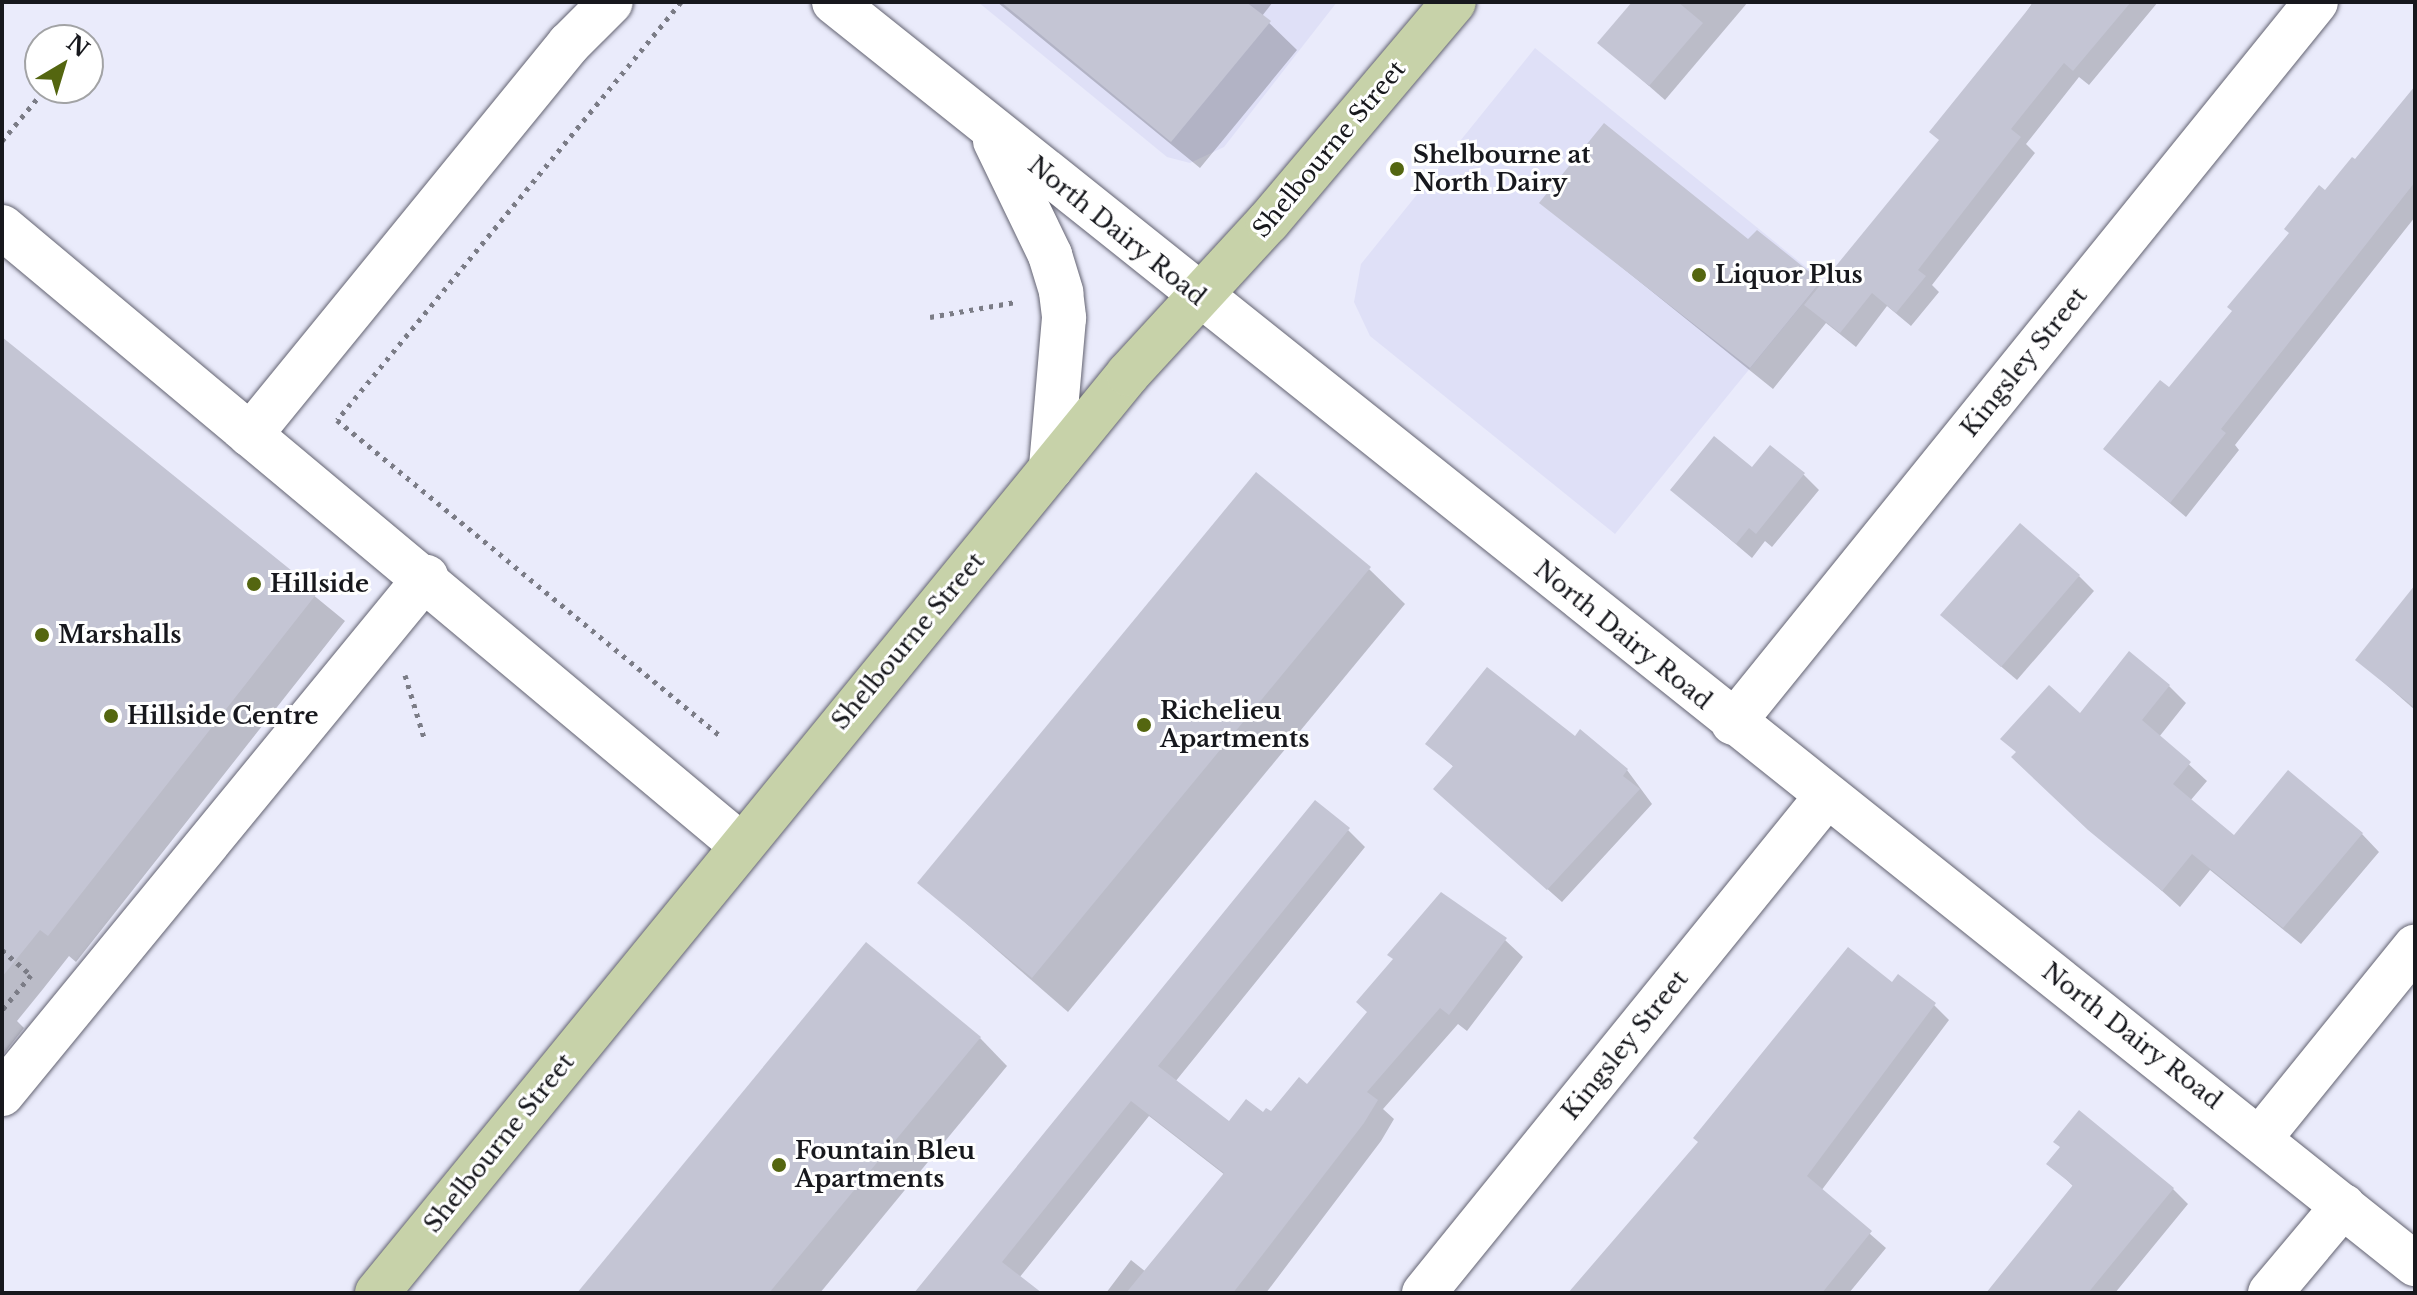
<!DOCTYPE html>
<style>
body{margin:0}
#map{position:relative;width:2417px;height:1295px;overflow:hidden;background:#eaebfb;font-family:"Libre Baskerville",serif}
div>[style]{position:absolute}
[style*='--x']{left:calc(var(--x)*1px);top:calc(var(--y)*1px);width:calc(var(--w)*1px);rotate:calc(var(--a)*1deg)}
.built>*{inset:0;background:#dfe0f7}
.shadow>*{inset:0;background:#0003}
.building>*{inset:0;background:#c4c5d4}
.path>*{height:5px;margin-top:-2.5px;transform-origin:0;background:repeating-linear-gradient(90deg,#7b7c86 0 4px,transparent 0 10px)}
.roads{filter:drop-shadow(0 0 2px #636371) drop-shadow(0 0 2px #636371)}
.minor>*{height:44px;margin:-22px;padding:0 22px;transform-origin:22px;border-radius:22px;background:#fff}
.major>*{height:44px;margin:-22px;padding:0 22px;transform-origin:22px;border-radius:22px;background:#c7d2a9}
.dots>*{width:22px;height:22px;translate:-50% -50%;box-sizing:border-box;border:4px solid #fff;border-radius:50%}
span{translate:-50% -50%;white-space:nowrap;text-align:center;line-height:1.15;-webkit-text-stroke:6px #fff;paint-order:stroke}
.street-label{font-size:24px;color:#17181d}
.poi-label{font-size:24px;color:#17181d;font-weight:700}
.left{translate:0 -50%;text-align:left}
.frame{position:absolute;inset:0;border:4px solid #17181d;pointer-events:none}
.north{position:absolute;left:24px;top:24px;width:80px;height:80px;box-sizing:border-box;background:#fff;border:2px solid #a2a3a5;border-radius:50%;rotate:38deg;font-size:22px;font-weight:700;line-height:32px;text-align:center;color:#17181d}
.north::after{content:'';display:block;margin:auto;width:28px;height:36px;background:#546610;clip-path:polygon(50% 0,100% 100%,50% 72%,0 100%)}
</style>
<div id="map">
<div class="built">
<div style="clip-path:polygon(978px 2px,1337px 2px,1224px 147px,1190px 163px,1167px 157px)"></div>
<div style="clip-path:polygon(1535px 48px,1822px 280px,1615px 534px,1370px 336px,1354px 302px,1361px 264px)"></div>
</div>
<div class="shadow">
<div style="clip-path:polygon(997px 2px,1273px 2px,1262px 16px,1297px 50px,1200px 168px)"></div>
<div style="clip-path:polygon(1634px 2px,1748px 2px,1665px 100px,1600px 43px)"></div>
<div style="clip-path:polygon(2033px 2px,2158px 2px,2089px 85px,2079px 77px,2026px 144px,2035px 153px,1932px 285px,1939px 292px,1911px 326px,1887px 306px,1856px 347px,1826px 323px,1773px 389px,1542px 203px,1749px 242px,1823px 286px,1941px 141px)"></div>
<div style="clip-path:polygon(2415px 89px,2415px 217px,2235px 445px,2239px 450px,2186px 517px,2106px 449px,2169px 390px)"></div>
<div style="clip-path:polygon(2px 340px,345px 621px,76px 962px,69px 956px,43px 989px,17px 1021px,24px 1028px,2px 1056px)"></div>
<div style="clip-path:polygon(1752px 470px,1804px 475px,1819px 490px,1772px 547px,1765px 541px,1752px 558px,1672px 490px)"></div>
<div style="clip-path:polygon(1369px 569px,1405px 604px,1068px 1012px,920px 883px)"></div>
<div style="clip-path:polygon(2079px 576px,2094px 591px,2017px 680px,1958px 630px)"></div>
<div style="clip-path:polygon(2415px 586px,2415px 710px,2358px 660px)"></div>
<div style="clip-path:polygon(2169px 686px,2186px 703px,2159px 737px,2207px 781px,2190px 801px,2234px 837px,2362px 834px,2379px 852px,2301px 944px,2210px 870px,2180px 907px,2031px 774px,2080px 716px)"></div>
<div style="clip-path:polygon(1428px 744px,1627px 770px,1652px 804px,1562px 902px,1449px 802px,1454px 767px)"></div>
<div style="clip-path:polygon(1348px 830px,1365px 847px,1175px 1082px,1229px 1124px,1271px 1114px,1505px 940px,1523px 957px,1467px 1031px,1458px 1024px,1383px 1109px,1394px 1119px,1381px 1141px,1266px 1293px,1106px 1293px,1131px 1260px,1146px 1272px,1225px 1175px,1149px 1116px,1007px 1293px,917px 1293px)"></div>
<div style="clip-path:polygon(1893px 985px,1934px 1005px,1949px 1020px,1821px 1191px,1886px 1248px,1849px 1293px,1570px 1293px,1700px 1142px)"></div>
<div style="clip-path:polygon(980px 1038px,1007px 1066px,820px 1293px,579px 1293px)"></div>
<div style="clip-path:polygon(2049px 1163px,2173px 1189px,2188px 1204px,2115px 1293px,1989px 1293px,2074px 1187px)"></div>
</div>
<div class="building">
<div style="clip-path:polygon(1001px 2px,1246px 2px,1271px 21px,1171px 142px)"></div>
<div style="clip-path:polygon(1632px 2px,1678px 2px,1703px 23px,1649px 86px,1597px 43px)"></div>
<div style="clip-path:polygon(2034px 2px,2131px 2px,2073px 71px,2064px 63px,2011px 129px,2021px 137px,1918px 270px,1926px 276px,1896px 313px,1872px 293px,1840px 333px,1804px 305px,1939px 140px,1929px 132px)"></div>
<div style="clip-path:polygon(2415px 86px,2415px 182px,2221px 429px,2226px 433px,2170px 503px,2103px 449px,2160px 380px,2169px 387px,2232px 311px,2227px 307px,2289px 233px,2284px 229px,2319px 185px,2325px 190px,2352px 157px,2355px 159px)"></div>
<div style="clip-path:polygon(1604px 123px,1748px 239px,1757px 230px,1821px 281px,1750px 368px,1539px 203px)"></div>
<div style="clip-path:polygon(2px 337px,318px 592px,48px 936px,40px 930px,2px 977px)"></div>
<div style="clip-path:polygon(1714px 436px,1752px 467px,1770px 445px,1805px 473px,1756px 534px,1749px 528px,1736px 544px,1670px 490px)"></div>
<div style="clip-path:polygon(1256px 472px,1371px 567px,1032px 978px,917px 883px)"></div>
<div style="clip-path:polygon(2020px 523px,2080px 575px,2001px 667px,1940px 615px)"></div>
<div style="clip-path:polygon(2415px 585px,2415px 708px,2355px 660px)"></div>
<div style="clip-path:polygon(2129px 651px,2170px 685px,2142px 720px,2191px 762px,2173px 784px,2234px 835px,2288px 770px,2363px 833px,2283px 928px,2192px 854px,2162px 891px,2088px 830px,2011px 757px,2016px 752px,2000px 739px,2049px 685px,2080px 713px)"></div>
<div style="clip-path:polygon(1487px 667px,1575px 736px,1580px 729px,1628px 769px,1623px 776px,1640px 789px,1547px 890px,1433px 789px,1453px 766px,1425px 744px)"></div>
<div style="clip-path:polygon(1315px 800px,1350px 828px,1158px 1066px,1229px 1121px,1246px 1099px,1263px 1112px,1266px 1108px,1271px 1111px,1299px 1077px,1307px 1084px,1367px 1012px,1356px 1002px,1393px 959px,1387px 955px,1441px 892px,1507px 938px,1449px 1015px,1440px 1008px,1367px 1092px,1378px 1100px,1364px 1123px,1233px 1293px,1126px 1293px,1224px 1173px,1131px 1101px,1002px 1262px,1042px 1293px,914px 1293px)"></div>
<div style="clip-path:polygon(866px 942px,981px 1037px,769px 1293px,577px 1293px)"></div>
<div style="clip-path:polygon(1848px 947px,1892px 982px,1898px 974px,1936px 1003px,1807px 1176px,1872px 1231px,1822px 1293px,1568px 1293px,1698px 1142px,1693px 1138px)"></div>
<div style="clip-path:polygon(2079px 1110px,2174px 1188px,2088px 1293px,1986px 1293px,2073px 1185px,2046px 1164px,2060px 1147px,2053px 1142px)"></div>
</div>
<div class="path">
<div style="--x:681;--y:2;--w:541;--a:129.45"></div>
<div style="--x:337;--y:420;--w:498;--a:39.5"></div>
<div style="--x:2;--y:141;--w:69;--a:-50.3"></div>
<div style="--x:930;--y:317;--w:87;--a:-9.9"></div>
<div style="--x:405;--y:675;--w:69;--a:73.1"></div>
<div style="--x:2;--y:950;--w:38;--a:41"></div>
<div style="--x:31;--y:975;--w:45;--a:129.6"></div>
</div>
<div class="roads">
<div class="minor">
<div style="--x:834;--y:2;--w:2023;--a:38.6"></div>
<div style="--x:995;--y:141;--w:127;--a:64.2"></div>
<div style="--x:1050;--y:255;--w:39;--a:73"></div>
<div style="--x:1061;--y:292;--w:26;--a:83"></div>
<div style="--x:1064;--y:318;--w:151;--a:95"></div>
<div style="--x:2;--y:227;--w:962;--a:39.9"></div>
<div style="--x:250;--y:435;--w:505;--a:-50.79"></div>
<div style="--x:569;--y:44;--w:59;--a:-45"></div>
<div style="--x:1733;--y:723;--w:927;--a:-51.04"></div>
<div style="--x:2;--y:1094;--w:669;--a:-50.64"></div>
<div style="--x:2261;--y:1137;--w:245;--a:-51"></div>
<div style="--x:1424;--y:1293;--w:638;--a:-50.98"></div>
<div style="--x:2270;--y:1293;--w:114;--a:-50"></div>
</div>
<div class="major">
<div style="--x:377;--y:1293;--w:1187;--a:-50.74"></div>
<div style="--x:1128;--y:374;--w:207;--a:-47.4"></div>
<div style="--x:1268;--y:222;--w:288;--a:-49.8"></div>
</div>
</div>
<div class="dots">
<div style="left:1397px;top:169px;background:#546610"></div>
<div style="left:1699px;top:275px;background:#546610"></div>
<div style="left:254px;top:584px;background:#546610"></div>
<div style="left:42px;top:635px;background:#546610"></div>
<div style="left:111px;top:716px;background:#546610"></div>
<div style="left:1144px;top:725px;background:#546610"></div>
<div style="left:779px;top:1165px;background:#546610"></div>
</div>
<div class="street-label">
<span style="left:1329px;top:149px;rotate:-50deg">Shelbourne Street</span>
<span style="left:1117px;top:231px;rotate:39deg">North Dairy Road</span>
<span style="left:2024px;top:362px;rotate:-51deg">Kingsley Street</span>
<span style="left:1623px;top:635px;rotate:39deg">North Dairy Road</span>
<span style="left:908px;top:641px;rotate:-50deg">Shelbourne Street</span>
<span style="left:2132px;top:1036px;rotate:38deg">North Dairy Road</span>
<span style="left:1625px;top:1045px;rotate:-51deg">Kingsley Street</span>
<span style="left:499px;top:1143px;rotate:-51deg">Shelbourne Street</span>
</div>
<div class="poi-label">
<span class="left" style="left:1413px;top:169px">Shelbourne at<br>North Dairy</span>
<span class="left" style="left:1715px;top:275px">Liquor Plus</span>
<span class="left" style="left:270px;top:584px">Hillside</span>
<span class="left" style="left:58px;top:635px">Marshalls</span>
<span class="left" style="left:1160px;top:725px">Richelieu<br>Apartments</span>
<span class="left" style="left:127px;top:716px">Hillside Centre</span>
<span class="left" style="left:795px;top:1165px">Fountain Bleu<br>Apartments</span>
</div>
<div class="frame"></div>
<div class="north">N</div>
</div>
